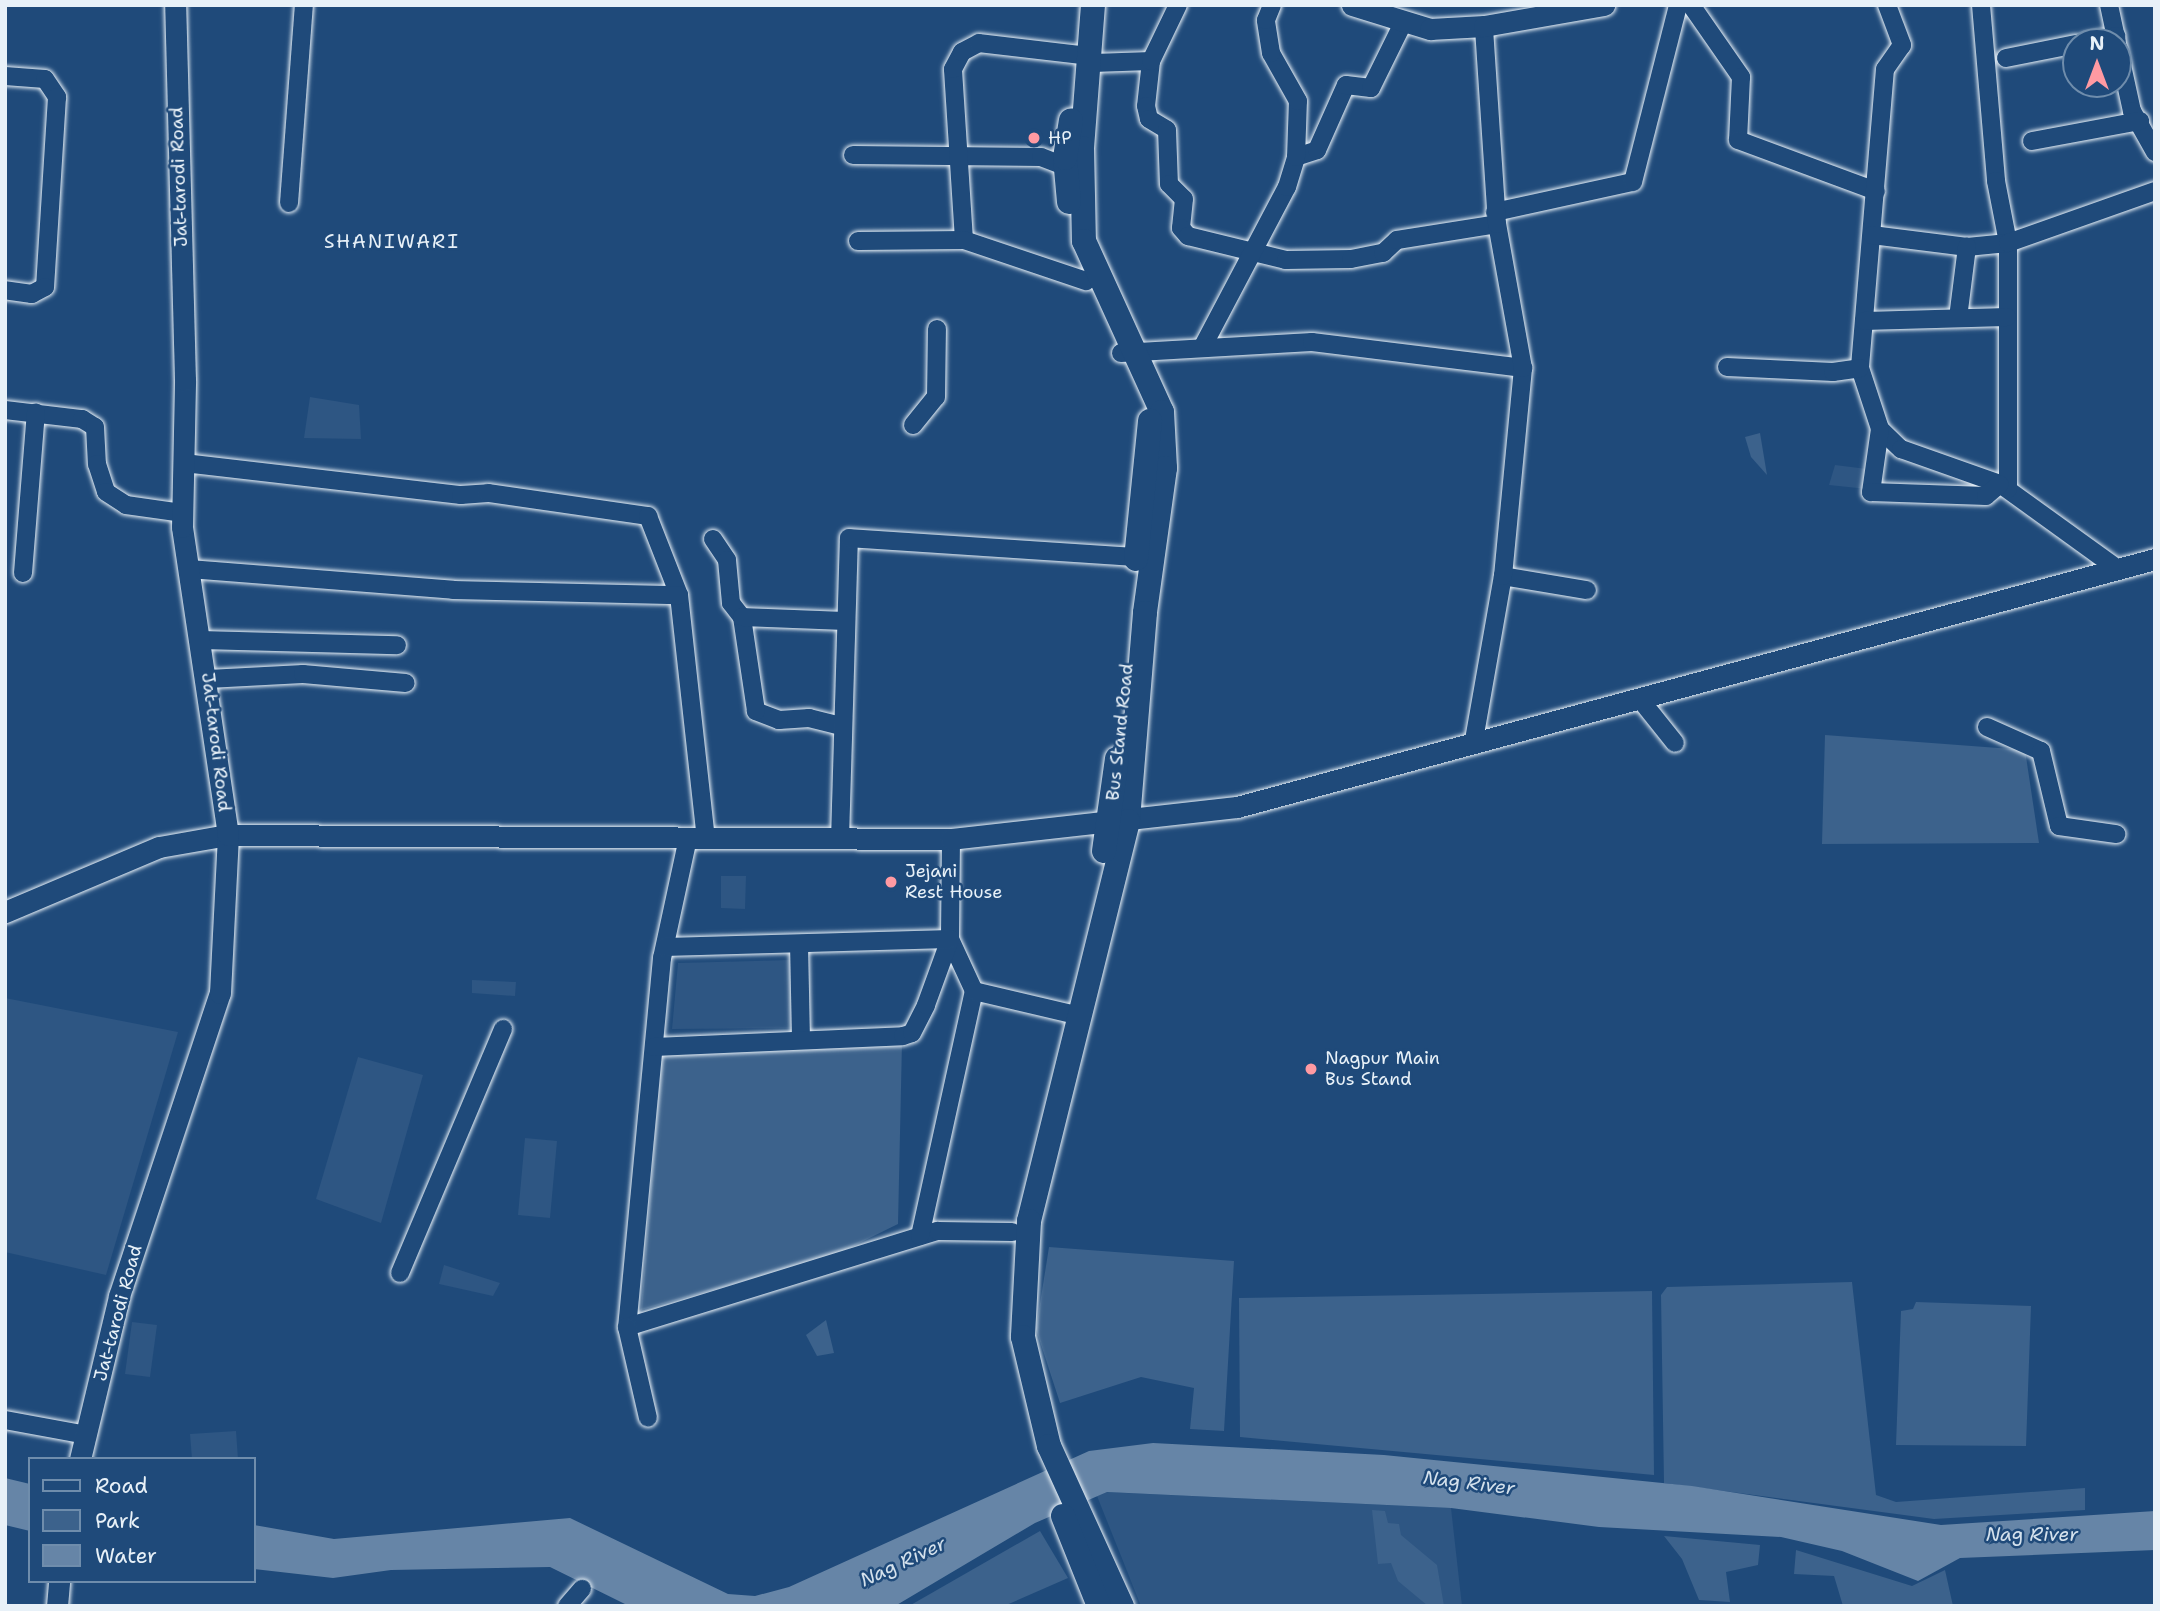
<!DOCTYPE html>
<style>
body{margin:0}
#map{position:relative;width:2160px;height:1611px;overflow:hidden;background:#1f4a7a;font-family:"Shantell Sans",sans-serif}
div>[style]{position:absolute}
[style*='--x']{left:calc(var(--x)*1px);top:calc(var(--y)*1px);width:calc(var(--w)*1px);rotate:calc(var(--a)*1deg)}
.built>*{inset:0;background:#2e5683}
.green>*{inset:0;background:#3c628c}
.water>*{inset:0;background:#6685a7}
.roads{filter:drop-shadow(0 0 2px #e8f1f8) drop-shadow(0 0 2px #e8f1f8)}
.minor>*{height:18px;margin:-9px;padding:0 9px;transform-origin:9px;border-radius:9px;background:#1f4a7a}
.tertiary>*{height:21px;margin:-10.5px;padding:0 10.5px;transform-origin:10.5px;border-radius:10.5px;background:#1f4a7a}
.secondary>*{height:24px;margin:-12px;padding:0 12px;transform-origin:12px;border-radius:12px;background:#1f4a7a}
.dots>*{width:19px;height:19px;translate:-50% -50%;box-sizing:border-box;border:4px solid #1f4a7a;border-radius:50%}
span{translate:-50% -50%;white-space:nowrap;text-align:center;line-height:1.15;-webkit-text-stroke:5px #1f4a7a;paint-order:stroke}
.poi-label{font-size:18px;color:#e8f1f8}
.left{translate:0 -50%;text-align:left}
.street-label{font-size:18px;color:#e8f1f8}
.neighbourhood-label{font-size:19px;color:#e8f1f8;letter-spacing:2px}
.water-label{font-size:19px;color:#d4e1ec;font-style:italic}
.frame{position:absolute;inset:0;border:7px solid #e8f1f8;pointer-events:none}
.legend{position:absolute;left:28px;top:1457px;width:228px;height:126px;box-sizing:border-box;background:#1f4a7a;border:2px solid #6f8dac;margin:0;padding:9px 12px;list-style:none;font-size:21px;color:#e8f1f8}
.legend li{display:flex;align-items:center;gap:14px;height:35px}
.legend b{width:35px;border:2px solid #6f8dac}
.north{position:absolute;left:2062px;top:28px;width:70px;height:70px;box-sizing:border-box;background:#1f4a7a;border:2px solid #6f8dac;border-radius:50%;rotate:0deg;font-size:19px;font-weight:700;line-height:28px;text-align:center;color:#e8f1f8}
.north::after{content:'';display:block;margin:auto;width:24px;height:32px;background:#ff9aa2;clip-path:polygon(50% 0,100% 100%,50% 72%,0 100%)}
</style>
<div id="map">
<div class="built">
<div style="clip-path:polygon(310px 397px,359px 405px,361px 439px,304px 438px)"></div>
<div style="clip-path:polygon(1835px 465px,1867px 469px,1867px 489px,1829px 485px)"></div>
<div style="clip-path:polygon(721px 876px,746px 876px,745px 909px,721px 908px)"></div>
<div style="clip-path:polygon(790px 960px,791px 1028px,672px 1029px,678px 963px)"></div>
<div style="clip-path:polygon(472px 980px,516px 982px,515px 996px,472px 993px)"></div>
<div style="clip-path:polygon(5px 998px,178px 1032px,106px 1275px,5px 1252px)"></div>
<div style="clip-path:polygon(358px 1057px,423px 1075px,381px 1223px,316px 1199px)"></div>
<div style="clip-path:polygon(525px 1138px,557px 1141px,550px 1218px,518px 1215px)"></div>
<div style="clip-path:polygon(444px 1265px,500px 1283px,493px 1296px,439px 1284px)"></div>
<div style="clip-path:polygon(132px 1322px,157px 1325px,150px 1377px,125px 1374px)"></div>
<div style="clip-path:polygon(236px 1431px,238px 1459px,192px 1459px,190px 1434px)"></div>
<div style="clip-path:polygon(1106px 1492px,1451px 1508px,1462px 1606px,1141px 1606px,1097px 1496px)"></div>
</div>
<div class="green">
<div style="clip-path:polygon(1760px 433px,1767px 475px,1751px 457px,1745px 437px)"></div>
<div style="clip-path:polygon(1825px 735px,2025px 750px,2039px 843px,1822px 844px)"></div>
<div style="clip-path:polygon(902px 1042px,898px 1224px,835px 1255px,641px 1310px,662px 1052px)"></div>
<div style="clip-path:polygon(1049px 1247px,1234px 1261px,1224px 1431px,1190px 1429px,1194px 1388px,1141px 1377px,1060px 1403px,1036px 1329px)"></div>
<div style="clip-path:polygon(1852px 1282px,1876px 1495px,1896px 1502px,2085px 1488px,2085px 1510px,1934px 1519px,1664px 1483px,1661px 1295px,1667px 1287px)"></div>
<div style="clip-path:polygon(1652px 1291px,1654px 1475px,1240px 1437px,1239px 1298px)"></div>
<div style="clip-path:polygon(1916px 1302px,2031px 1306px,2026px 1446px,1896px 1445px,1901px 1311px,1913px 1309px)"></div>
<div style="clip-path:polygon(826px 1320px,834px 1353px,817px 1356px,806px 1335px)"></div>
<div style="clip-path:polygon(1372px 1510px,1385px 1511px,1388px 1523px,1399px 1524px,1401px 1535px,1437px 1565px,1444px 1606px,1428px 1606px,1398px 1581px,1391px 1563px,1378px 1564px)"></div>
<div style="clip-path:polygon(1040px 1531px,1068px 1578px,1004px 1606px,909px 1606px)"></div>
<div style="clip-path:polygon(1664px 1536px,1760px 1545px,1758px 1565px,1726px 1572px,1730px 1602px,1699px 1600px,1682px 1559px)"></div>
<div style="clip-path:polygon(1796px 1550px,1912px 1586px,1945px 1570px,1953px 1606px,1843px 1606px,1834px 1576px,1794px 1574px)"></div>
</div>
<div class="water">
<div style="clip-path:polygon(1153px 1443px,1384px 1455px,1692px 1486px,1941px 1525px,2155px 1511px,2155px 1550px,1960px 1558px,1918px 1581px,1842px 1551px,1781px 1537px,1599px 1527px,1451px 1508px,1107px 1492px,1035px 1523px,895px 1606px,629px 1606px,550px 1567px,391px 1570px,333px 1578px,254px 1569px,254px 1525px,334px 1539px,570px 1518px,728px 1594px,755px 1596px,789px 1587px,1089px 1451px)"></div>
<div style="clip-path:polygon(5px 1478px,30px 1484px,30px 1531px,5px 1525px)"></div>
</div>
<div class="roads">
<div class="minor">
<div style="--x:1691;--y:5;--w:88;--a:55.2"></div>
<div style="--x:1741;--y:77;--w:63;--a:92.7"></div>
<div style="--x:1738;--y:140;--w:147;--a:20.3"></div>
<div style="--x:1887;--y:5;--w:43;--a:69.4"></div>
<div style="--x:1902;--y:45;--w:29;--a:125"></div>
<div style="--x:1885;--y:69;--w:300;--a:94.8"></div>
<div style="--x:1860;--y:368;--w:64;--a:71.8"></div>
<div style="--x:1880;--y:429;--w:29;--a:44"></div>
<div style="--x:1901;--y:449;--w:105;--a:19.5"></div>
<div style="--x:2000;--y:484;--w:145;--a:35.8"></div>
<div style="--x:1981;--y:5;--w:177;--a:85.1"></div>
<div style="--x:1996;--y:181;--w:63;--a:79"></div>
<div style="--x:2008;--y:243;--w:246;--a:90"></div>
<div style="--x:2109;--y:5;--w:38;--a:78"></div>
<div style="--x:2086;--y:42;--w:31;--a:-11"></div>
<div style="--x:2118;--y:47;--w:66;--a:77.7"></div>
<div style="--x:2132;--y:111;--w:47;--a:60.7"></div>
<div style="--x:2006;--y:58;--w:71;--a:-11.3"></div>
<div style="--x:1151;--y:61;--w:45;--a:96.3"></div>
<div style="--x:1146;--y:106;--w:13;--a:77"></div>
<div style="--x:1149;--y:119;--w:21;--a:31"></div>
<div style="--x:1167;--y:130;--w:54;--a:87.9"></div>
<div style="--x:1169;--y:184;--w:21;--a:45"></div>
<div style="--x:1184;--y:199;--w:29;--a:96"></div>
<div style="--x:1181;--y:228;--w:11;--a:49"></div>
<div style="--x:1188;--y:236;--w:101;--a:13.8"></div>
<div style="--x:1286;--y:260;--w:65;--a:-0.9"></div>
<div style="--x:1351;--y:259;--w:33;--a:-11"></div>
<div style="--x:1383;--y:253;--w:19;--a:-43"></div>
<div style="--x:1397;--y:240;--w:101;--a:-9.1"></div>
<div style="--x:1093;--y:63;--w:58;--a:-2"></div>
<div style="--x:1151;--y:61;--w:62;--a:-64.3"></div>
<div style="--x:5;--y:76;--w:40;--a:4.3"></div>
<div style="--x:45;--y:79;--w:22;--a:56"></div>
<div style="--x:57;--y:97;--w:190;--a:93.6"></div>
<div style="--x:45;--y:287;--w:15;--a:152"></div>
<div style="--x:32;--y:294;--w:27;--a:-172"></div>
<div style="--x:2032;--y:141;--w:110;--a:-10.5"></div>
<div style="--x:853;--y:155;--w:188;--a:0.6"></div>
<div style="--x:1041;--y:157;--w:26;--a:21"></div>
<div style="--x:1296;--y:157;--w:22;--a:-18"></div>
<div style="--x:1317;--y:150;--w:71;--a:-66"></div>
<div style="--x:1346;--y:85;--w:25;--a:7"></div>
<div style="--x:1371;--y:88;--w:75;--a:-63.8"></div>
<div style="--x:289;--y:203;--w:199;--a:-85.7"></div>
<div style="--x:1495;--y:212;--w:141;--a:-12.3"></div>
<div style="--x:1633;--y:182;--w:183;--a:-75.7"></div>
<div style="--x:1872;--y:235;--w:96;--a:7.2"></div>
<div style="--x:1967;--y:247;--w:41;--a:-5.6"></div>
<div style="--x:2008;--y:243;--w:156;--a:-19.5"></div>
<div style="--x:964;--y:240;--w:171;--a:-93.7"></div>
<div style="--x:953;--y:69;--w:19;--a:-62"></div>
<div style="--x:962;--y:52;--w:19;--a:-28"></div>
<div style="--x:979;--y:43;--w:103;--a:6.7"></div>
<div style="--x:858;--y:241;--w:106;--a:-0.5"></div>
<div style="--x:964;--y:240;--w:129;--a:18.6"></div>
<div style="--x:1958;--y:318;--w:72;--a:-82.8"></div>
<div style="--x:1864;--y:321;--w:143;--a:-1.6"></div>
<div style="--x:1202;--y:348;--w:182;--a:-62.2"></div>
<div style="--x:1287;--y:187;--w:31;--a:-73"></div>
<div style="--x:1296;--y:157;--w:56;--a:-88"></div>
<div style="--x:1298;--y:101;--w:55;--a:-119.4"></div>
<div style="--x:1271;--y:53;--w:33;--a:-99"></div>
<div style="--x:1266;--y:20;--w:16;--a:-68"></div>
<div style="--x:1121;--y:353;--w:191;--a:-3.3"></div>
<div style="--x:1312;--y:342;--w:213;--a:7"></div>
<div style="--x:1727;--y:367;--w:106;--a:2.7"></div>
<div style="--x:1833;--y:372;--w:27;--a:-8"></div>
<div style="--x:5;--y:410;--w:78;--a:6.7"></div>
<div style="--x:82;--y:419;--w:15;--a:32"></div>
<div style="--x:95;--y:427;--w:37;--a:87"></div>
<div style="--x:97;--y:464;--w:29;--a:72"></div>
<div style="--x:106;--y:492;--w:24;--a:33"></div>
<div style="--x:126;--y:505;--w:58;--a:8"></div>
<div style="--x:913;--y:425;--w:36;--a:-51"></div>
<div style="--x:936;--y:397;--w:68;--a:-89.2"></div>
<div style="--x:1880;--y:429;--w:64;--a:98.1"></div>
<div style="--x:1871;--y:492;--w:115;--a:2"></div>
<div style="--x:1986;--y:496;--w:18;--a:-41"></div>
<div style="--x:184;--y:463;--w:279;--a:6.6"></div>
<div style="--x:461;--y:495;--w:27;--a:-4"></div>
<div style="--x:488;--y:493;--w:162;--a:8.2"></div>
<div style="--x:648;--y:516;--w:85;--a:68.6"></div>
<div style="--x:679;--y:595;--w:244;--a:83.7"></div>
<div style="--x:713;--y:539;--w:25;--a:56"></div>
<div style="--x:727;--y:560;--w:43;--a:84.7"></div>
<div style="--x:731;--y:603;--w:18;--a:52"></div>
<div style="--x:189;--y:569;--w:265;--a:4.5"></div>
<div style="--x:453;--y:590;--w:226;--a:1.3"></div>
<div style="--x:23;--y:573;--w:161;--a:-85.4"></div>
<div style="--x:1503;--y:576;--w:85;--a:9.5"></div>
<div style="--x:201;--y:640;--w:196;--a:1.5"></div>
<div style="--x:208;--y:679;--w:95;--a:-3"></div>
<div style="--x:303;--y:674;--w:103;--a:5"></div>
<div style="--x:1643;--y:703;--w:51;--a:51.3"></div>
<div style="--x:841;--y:726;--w:33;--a:-166"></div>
<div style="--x:809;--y:718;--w:30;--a:176"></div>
<div style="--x:779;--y:720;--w:25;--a:-159"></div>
<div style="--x:756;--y:711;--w:95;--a:-98.5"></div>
<div style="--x:742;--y:617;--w:103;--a:2.2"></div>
<div style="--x:1987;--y:727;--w:59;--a:24"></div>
<div style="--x:2041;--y:751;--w:77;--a:76.5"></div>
<div style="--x:2059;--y:826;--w:58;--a:8"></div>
<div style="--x:1474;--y:740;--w:167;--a:-80"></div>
<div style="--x:1503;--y:576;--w:209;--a:-84.5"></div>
<div style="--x:1523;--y:368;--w:146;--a:-100.2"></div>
<div style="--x:1497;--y:224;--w:198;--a:-93.8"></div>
<div style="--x:688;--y:838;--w:123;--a:102.2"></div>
<div style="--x:662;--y:958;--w:371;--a:95.4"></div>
<div style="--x:627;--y:1327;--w:325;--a:-17.2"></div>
<div style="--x:938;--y:1231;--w:74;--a:0.8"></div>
<div style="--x:840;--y:839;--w:301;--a:-88.3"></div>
<div style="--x:849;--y:538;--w:289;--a:3.8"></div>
<div style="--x:951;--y:839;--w:100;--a:90.6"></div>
<div style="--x:950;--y:939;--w:57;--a:65.2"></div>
<div style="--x:799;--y:944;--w:95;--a:88.8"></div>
<div style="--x:654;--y:1047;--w:249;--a:-2.5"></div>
<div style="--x:903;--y:1036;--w:9;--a:-18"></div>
<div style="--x:912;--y:1033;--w:31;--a:-63"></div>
<div style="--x:926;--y:1005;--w:70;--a:-70"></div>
<div style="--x:950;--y:939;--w:285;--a:178.4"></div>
<div style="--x:920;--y:1236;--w:251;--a:-77.6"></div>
<div style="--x:974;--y:991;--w:110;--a:13.2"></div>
<div style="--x:400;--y:1273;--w:265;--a:-67.1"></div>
<div style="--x:627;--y:1327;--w:93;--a:77"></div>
<div style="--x:5;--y:1420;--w:83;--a:10.4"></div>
<div style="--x:567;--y:1606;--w:23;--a:-49"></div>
</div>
<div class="tertiary">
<div style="--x:1352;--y:5;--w:82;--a:17.1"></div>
<div style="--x:1430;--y:29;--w:54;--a:-3.2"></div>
<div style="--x:1484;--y:26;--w:122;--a:-9.9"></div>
<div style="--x:5;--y:912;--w:167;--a:-22.9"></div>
<div style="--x:159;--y:847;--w:70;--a:-9.9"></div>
<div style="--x:228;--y:835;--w:723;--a:0.32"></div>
<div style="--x:951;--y:839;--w:288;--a:-6.4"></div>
<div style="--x:1237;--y:807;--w:951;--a:-15.12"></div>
<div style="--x:80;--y:1459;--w:168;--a:-76.5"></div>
<div style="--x:119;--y:1296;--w:319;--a:-71.6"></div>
<div style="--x:220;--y:993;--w:158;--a:-87.1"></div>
<div style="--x:228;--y:835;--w:311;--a:-98.5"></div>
<div style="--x:182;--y:527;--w:147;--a:-88.8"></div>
<div style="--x:185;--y:380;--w:375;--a:-91.5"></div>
<div style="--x:57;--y:1606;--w:25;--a:-85"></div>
</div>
<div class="secondary">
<div style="--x:1093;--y:5;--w:143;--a:94.4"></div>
<div style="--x:1082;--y:148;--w:93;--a:88.8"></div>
<div style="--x:1084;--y:241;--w:188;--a:65.5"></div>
<div style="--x:1162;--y:412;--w:56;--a:86.9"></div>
<div style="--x:1165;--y:468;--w:146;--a:97.9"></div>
<div style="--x:1145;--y:613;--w:209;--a:94.7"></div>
<div style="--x:1128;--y:821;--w:412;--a:103.9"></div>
<div style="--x:1029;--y:1221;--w:116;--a:93"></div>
<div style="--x:1023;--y:1337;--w:112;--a:76.6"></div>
<div style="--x:1049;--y:1446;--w:176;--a:65.5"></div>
<div style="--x:1069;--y:202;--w:44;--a:-95.2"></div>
<div style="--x:1065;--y:158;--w:38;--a:-81"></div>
<div style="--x:1136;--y:559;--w:139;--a:-84.2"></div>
<div style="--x:1104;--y:851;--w:93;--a:-82"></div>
<div style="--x:1063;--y:1516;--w:97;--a:68.2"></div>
</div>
</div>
<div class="dots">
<div style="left:1034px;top:138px;background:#ff9aa2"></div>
<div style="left:891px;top:882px;background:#ff9aa2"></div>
<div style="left:1311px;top:1069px;background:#ff9aa2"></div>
</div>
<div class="poi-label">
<span class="left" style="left:1048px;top:138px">HP</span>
<span class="left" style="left:905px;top:882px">Jejani<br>Rest House</span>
<span class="left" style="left:1325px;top:1069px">Nagpur Main<br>Bus Stand</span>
</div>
<div class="street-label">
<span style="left:179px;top:177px;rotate:-92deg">Jat-tarodi Road</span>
<span style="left:1120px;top:732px;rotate:-84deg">Bus Stand Road</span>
<span style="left:216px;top:742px;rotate:83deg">Jat-tarodi Road</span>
<span style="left:118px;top:1313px;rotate:-75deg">Jat-tarodi Road</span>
</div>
<div class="neighbourhood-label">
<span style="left:392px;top:242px">SHANIWARI</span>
</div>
<div class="water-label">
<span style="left:1469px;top:1483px;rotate:7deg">Nag River</span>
<span style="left:2032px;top:1535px">Nag River</span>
<span style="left:903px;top:1562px;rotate:-25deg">Nag River</span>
</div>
<div class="frame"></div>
<ul class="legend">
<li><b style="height:9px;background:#1f4a7a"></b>Road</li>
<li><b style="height:19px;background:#3c628c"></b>Park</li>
<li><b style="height:19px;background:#6685a7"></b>Water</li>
</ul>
<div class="north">N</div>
</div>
